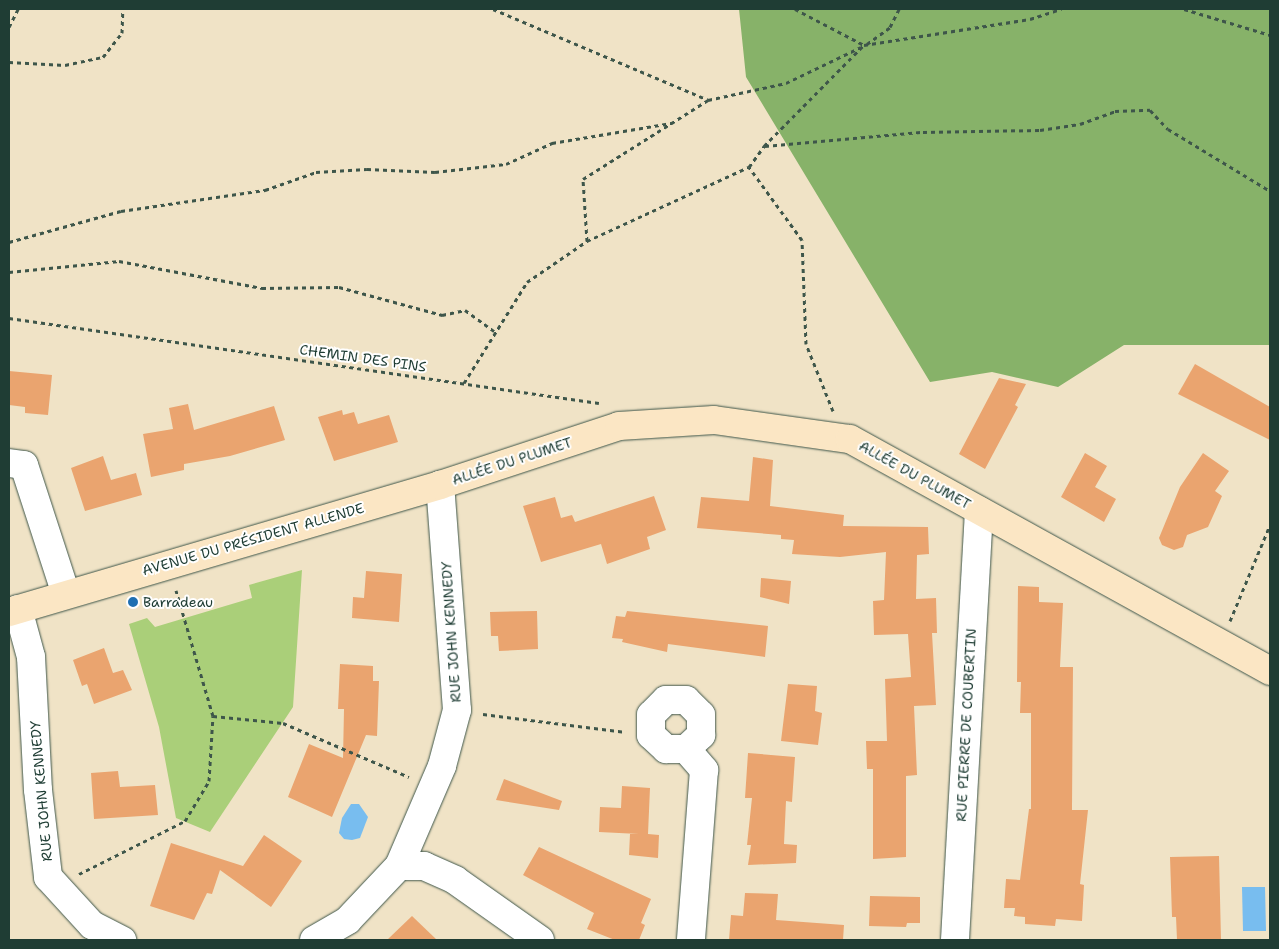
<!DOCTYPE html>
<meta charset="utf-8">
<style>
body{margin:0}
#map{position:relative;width:1279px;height:949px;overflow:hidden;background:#f0e3c6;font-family:"Shantell Sans",sans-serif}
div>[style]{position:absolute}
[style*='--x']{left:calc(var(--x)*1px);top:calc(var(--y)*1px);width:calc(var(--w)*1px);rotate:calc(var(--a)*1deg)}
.green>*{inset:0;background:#aacf79}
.forest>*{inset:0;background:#87b269}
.water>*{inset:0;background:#78bdef}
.building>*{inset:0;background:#eaa46f}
.path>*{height:3px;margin-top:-1.5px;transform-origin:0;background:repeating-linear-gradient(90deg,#3e564a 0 4px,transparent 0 8px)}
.roads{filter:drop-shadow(0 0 1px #3e564a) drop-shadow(0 0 1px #3e564a)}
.street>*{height:28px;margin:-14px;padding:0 14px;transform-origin:14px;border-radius:14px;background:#fff}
.secondary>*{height:28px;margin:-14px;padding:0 14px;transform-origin:14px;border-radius:14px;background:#fbe6c4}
.dots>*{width:14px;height:14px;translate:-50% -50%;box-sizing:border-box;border:2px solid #fff;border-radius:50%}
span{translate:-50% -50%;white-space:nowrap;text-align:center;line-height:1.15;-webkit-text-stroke:4px #fff;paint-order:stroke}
.street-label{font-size:14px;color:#1f3d34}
.poi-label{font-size:14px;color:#1f3d34}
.left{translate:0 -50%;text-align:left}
.frame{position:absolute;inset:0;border:10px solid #1f3d34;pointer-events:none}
</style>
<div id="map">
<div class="green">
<div style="clip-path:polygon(302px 570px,293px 707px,210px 832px,176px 818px,159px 727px,129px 624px,147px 618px,155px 627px,252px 598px,249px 585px)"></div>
</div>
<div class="forest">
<div style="clip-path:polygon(739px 9px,1270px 9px,1270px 345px,1124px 345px,1058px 387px,992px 372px,930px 382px,746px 77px)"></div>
</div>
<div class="water">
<div style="clip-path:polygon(351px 804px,359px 804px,368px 817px,360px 838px,352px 840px,344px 839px,339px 833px,342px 818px)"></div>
<div style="clip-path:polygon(1242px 887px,1265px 887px,1266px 931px,1243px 931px)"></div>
</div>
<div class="building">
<div style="clip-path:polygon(1195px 364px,1270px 407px,1270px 440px,1178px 394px)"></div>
<div style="clip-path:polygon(9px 371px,52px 375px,48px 415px,25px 413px,25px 407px,9px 405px)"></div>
<div style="clip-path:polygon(999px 378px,1026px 384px,1015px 405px,1018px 407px,985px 469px,959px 454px)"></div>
<div style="clip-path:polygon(188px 404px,194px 430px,274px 406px,285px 440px,230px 456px,184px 464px,184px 470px,151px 477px,143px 434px,173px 429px,169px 408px)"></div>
<div style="clip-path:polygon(342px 410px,343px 415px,354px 412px,358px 424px,389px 415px,398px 442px,334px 461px,318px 417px)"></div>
<div style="clip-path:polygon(1085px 453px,1107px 466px,1095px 487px,1116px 499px,1104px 522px,1061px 497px)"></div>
<div style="clip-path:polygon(1203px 453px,1229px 471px,1215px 491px,1222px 496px,1208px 527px,1187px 535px,1183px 547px,1174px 550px,1162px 545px,1159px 538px,1180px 487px)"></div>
<div style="clip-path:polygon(103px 456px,111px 480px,136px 473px,142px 495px,85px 511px,71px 468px)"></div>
<div style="clip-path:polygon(753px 457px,773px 460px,770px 506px,844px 515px,843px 526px,928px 527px,929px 554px,917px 555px,916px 599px,936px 598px,937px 633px,932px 633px,936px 705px,914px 706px,917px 775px,906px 776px,906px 857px,873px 859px,873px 769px,867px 769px,866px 741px,887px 741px,885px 679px,911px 677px,908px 634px,874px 635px,873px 601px,884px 600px,886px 552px,840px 557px,792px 554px,794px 540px,781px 539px,781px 535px,697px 528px,701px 497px,749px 501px)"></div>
<div style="clip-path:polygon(654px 496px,666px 530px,647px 537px,650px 549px,607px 564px,601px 544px,541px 562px,523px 506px,555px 497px,561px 518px,572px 515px,575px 522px)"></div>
<div style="clip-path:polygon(366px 571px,402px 574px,399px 622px,352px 618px,353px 597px,364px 598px)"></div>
<div style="clip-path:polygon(761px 578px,791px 581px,789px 604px,760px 597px)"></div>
<div style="clip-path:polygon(1018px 586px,1039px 587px,1039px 602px,1063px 603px,1060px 667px,1073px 667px,1072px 810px,1088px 810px,1080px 884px,1084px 885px,1082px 921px,1056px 919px,1055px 926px,1025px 924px,1025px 917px,1014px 916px,1015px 908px,1004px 908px,1006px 879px,1020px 880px,1029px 809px,1031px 809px,1031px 713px,1020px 713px,1021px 682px,1017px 682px)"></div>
<div style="clip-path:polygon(537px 611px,538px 649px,499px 651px,498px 636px,491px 636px,490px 612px)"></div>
<div style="clip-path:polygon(627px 611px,768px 626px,765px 657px,668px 644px,667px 652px,622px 642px,623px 639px,612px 638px,616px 616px,625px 617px)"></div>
<div style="clip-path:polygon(104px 648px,113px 673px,123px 670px,132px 690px,94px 704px,87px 684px,82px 686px,73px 660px)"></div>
<div style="clip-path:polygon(340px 664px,373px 666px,373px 681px,379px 681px,377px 736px,366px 735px,332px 817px,288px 797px,309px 744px,343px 758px,344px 709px,338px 709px)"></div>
<div style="clip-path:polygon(788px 684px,817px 686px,815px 711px,822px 713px,818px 745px,781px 741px)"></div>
<div style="clip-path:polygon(748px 753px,795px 757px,792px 802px,786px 801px,784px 844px,797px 845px,796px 863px,748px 865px,751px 845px,747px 845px,752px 798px,745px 798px)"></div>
<div style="clip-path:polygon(118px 771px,120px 787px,155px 785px,158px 815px,94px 819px,91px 773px)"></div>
<div style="clip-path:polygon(504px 779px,562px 801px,559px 810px,496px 800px)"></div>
<div style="clip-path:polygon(622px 786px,650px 788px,648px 834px,659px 835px,658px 858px,629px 855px,630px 834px,639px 834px,599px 832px,600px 807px,621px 808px)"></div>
<div style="clip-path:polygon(264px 835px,302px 861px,271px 907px,220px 870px,212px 894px,207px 893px,194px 920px,150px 906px,171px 843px,243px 866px)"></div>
<div style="clip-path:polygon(539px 847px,651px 899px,641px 923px,645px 925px,639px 940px,615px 940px,587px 929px,594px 913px,523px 875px)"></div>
<div style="clip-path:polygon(1219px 856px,1221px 940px,1177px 940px,1176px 917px,1172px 917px,1170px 857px)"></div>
<div style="clip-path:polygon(745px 893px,778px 894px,776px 920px,844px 925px,843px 940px,729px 940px,731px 915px,743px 916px)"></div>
<div style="clip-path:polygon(870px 896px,920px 897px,920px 923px,907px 923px,906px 927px,869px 926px)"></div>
<div style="clip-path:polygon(412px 916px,437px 940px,387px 940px)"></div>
</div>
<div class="path">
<div style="--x:493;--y:9;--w:233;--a:22.9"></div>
<div style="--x:795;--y:9;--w:78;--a:27.6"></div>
<div style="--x:1184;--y:9;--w:90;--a:16.8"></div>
<div style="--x:9;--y:27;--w:20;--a:-63"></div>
<div style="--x:867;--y:44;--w:29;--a:-36"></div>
<div style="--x:890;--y:27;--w:20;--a:-63"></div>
<div style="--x:9;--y:62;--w:56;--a:3.1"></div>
<div style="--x:65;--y:65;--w:39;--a:-12"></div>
<div style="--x:103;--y:57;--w:31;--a:-52"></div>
<div style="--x:122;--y:33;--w:24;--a:-88"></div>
<div style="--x:765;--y:146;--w:159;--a:-5.1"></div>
<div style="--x:923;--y:132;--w:117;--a:-1"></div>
<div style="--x:1040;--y:130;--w:40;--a:-8.5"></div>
<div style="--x:1080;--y:124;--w:37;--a:-20"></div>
<div style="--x:1115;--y:111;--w:35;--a:-2"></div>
<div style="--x:1150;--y:110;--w:26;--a:47"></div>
<div style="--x:1168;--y:129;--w:119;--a:31.3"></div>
<div style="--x:587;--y:241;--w:178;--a:-24.6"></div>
<div style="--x:9;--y:242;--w:116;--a:-15.5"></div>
<div style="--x:121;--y:211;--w:146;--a:-8.3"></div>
<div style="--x:265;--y:190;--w:54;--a:-19.4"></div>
<div style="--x:316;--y:172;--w:51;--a:-3.4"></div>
<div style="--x:367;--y:169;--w:68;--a:2.5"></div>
<div style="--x:435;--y:172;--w:71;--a:-6.4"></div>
<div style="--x:506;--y:164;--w:51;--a:-24.5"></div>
<div style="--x:552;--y:143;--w:121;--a:-9.5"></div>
<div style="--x:9;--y:272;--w:111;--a:-5.7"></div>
<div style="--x:119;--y:261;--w:146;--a:10.7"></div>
<div style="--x:262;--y:288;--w:77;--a:-0.7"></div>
<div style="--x:339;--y:287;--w:107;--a:15.2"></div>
<div style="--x:442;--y:315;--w:24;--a:-12"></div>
<div style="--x:465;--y:310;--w:36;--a:36"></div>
<div style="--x:9;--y:318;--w:596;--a:8.2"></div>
<div style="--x:464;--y:383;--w:119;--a:-58"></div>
<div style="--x:527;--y:282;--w:73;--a:-34.3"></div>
<div style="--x:587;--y:241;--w:62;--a:-93.7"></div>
<div style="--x:583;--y:179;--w:148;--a:-32.3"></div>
<div style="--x:708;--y:100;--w:80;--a:-12.3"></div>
<div style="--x:786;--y:83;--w:83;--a:-25.6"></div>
<div style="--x:833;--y:411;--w:72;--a:-111.9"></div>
<div style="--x:806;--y:344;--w:104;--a:-92.2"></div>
<div style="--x:802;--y:240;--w:90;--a:-126"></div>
<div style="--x:749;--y:167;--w:26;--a:-54"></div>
<div style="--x:764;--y:146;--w:142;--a:-45.3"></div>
<div style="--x:864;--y:45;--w:168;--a:-8.9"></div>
<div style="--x:1030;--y:19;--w:33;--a:-18"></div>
<div style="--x:1230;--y:621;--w:104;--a:-67.4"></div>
<div style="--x:483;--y:714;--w:144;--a:7.2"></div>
<div style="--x:213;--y:716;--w:70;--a:5.7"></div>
<div style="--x:283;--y:723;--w:137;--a:23.2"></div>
<div style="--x:79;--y:874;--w:119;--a:-26.6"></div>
<div style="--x:185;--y:821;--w:47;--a:-59"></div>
<div style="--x:209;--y:781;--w:65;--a:-86.5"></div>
<div style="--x:213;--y:716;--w:131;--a:-106.4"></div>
</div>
<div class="roads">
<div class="street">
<div style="--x:9;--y:463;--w:15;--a:8"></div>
<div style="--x:24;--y:465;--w:136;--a:72"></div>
<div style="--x:18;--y:609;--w:50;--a:74.8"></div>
<div style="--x:31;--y:657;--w:133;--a:87"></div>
<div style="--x:38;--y:790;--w:88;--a:83.4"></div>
<div style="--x:48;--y:877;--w:65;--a:47.5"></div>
<div style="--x:92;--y:925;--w:34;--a:27"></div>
<div style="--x:686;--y:749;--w:21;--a:-43"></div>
<div style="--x:701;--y:735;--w:20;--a:-90"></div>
<div style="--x:701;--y:715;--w:21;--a:-135"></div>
<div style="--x:686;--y:700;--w:20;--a:180"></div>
<div style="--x:666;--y:700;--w:21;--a:135"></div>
<div style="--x:651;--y:715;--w:20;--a:90"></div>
<div style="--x:651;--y:735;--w:21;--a:43"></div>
<div style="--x:666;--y:749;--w:20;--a:0"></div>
<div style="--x:686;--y:749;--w:28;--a:49"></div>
<div style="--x:704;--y:770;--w:170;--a:94.4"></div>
<div style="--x:399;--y:866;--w:25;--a:0"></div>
<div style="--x:424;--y:866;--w:34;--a:24"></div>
<div style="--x:455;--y:880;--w:104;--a:35.2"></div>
<div style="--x:314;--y:940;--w:39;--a:-30"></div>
<div style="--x:348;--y:920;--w:74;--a:-46.6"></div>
<div style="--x:399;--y:866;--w:109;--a:-66.7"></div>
<div style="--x:442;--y:766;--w:58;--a:-75"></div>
<div style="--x:457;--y:710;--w:226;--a:-94.3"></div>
<div style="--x:955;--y:940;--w:430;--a:-86.8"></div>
</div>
<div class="secondary">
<div style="--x:9;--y:612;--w:449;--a:-16.4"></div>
<div style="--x:440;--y:485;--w:188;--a:-18.2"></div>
<div style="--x:619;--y:426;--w:95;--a:-3.6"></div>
<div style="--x:714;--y:420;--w:137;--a:8"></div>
<div style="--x:850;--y:439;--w:480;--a:28.9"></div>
</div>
</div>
<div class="dots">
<div style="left:133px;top:602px;background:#1f6fb2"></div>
</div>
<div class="street-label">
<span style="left:363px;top:358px;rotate:8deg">CHEMIN DES PINS</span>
<span style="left:512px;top:461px;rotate:-18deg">ALLÉE DU PLUMET</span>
<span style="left:915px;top:475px;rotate:29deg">ALLÉE DU PLUMET</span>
<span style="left:253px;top:539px;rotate:-16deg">AVENUE DU PRÉSIDENT ALLENDE</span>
<span style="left:451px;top:632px;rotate:-94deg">RUE JOHN KENNEDY</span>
<span style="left:966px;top:725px;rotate:-87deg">RUE PIERRE DE COUBERTIN</span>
<span style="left:41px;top:791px;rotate:-95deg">RUE JOHN KENNEDY</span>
</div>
<div class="poi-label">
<span class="left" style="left:143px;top:602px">Barradeau</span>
</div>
<div class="frame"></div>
</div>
